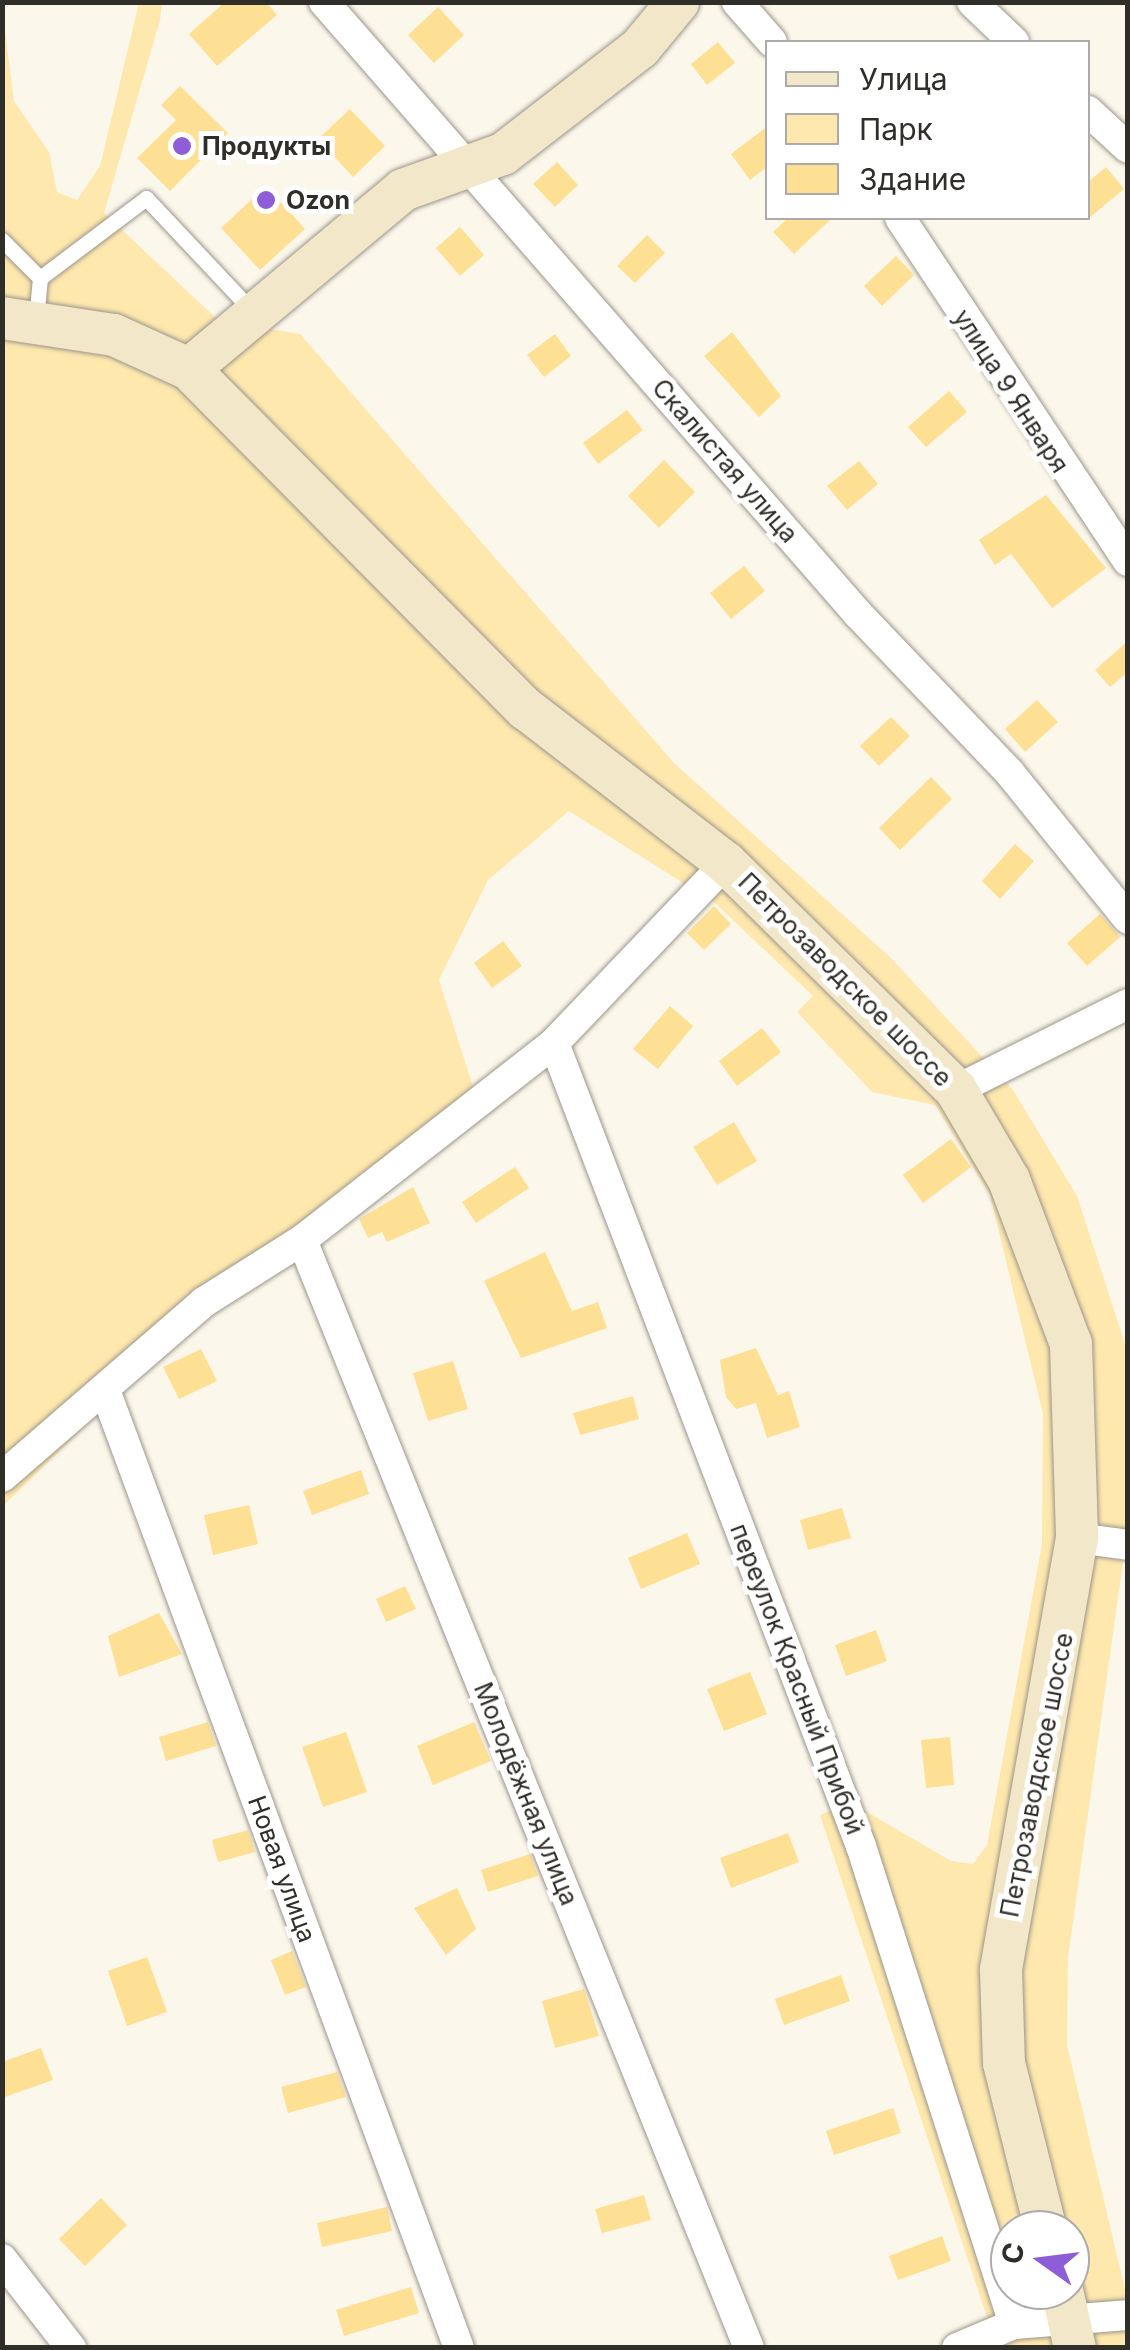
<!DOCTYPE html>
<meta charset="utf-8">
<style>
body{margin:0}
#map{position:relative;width:1130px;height:2350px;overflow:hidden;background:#fcf7eb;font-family:Inter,sans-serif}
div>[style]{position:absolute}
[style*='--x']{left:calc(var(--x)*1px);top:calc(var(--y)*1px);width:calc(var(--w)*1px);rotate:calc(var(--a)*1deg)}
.green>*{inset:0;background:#fee8ae}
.building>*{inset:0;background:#fee095}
.roads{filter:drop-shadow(0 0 2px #9b968b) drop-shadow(0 0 2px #9b968b)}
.lane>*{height:15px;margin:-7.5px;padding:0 7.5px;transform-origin:7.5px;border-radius:7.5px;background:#fff}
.street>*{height:30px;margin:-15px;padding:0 15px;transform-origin:15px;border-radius:15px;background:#fff}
.secondary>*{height:42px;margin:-21px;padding:0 21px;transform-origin:21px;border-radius:21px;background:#f2e7c8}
.dots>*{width:28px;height:28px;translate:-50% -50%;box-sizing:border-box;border:5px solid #fff;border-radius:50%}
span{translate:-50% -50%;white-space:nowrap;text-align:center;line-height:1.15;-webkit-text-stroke:10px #fff;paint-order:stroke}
.poi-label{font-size:25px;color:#302e29;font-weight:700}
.left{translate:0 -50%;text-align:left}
.street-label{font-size:25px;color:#302e29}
.frame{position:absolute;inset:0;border:5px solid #302e29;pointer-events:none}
.legend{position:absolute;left:765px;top:40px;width:325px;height:180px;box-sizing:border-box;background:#fff;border:2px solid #acaba9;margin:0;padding:12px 18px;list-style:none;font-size:30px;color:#302e29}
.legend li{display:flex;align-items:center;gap:20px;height:50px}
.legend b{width:50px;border:2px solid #acaba9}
.north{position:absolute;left:990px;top:2210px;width:100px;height:100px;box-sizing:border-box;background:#fff;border:2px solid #acaba9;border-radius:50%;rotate:284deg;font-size:28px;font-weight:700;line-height:40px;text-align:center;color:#302e29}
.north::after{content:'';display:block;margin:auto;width:35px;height:45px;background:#8d5ed8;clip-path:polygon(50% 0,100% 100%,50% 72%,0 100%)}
</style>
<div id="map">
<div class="green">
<div style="clip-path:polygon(evenodd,139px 3px,162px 3px,160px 20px,104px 213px,218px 320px,300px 334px,674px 763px,891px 958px,1013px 1090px,1077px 1196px,1125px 1344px,1128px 1525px,1068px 1958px,1067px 2045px,1127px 2298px,1127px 2347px,997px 2347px,820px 1815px,850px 1802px,951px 1861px,973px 1864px,987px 1845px,1042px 1544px,1043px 1414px,990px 1195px,935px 1105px,872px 1092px,797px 1012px,813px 996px,715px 903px,569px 811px,488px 880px,439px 980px,481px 1112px,151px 1362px,3px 1506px,2px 8px,14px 101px,49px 152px,57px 192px,77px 200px,100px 166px,139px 3px,1010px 2230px,1070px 2230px,1070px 2290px,1010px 2290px,1010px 2230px)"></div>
</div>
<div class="building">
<div style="clip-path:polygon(225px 2px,266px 2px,277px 15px,217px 66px,189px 34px)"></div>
<div style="clip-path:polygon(438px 7px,464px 35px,434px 63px,408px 35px)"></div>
<div style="clip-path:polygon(718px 42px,735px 63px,707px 85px,691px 64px)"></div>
<div style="clip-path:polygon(180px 86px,228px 133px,170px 191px,137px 158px,176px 120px,161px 105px)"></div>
<div style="clip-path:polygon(350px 109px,385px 146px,353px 177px,318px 139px)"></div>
<div style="clip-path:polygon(768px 126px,768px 166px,750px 180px,731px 154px)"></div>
<div style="clip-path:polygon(557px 162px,578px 185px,555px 207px,533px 184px)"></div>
<div style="clip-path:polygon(1106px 167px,1124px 189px,1088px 219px,1088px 182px)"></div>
<div style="clip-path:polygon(266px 186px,305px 229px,260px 270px,221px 228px)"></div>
<div style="clip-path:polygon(788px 218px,832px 218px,794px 254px,773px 232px)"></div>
<div style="clip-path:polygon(460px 227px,484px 255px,460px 276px,436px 248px)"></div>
<div style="clip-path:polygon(647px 235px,665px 253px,635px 283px,617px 266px)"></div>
<div style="clip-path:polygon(896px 256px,914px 275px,882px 306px,864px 286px)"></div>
<div style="clip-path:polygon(732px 332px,781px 396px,759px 417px,704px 356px)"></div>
<div style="clip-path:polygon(555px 334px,571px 356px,544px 377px,527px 355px)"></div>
<div style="clip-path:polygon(949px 391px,967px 412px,926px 447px,908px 427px)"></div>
<div style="clip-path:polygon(627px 410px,643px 430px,598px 464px,583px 443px)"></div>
<div style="clip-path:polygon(664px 460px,695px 492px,659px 528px,628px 496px)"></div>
<div style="clip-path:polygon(859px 461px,878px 484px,847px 510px,827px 486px)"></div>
<div style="clip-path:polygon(1046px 495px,1106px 568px,1052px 608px,1011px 554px,995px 565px,979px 540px)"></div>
<div style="clip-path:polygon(744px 566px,765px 591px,731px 619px,710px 593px)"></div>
<div style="clip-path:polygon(1128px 641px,1128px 672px,1110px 687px,1095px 670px)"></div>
<div style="clip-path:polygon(1037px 700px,1058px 722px,1025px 752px,1005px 729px)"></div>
<div style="clip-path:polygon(891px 717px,910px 736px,879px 766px,860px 746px)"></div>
<div style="clip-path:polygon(931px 777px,952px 799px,900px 850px,879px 828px)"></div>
<div style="clip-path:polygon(1015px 844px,1034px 861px,1000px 899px,982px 881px)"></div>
<div style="clip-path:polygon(714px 906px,731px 924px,704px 950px,687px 933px)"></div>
<div style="clip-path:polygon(1100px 914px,1120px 937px,1087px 966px,1067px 943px)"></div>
<div style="clip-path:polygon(503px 941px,522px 966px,492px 988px,474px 963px)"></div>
<div style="clip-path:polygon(670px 1006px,693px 1026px,658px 1069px,633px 1049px)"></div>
<div style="clip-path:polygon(762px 1028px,781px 1052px,737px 1086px,719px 1061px)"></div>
<div style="clip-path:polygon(734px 1122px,757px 1161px,717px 1185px,693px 1147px)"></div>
<div style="clip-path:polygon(951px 1139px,971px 1167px,923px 1203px,903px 1175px)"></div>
<div style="clip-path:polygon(515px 1167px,529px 1188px,476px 1223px,462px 1202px)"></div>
<div style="clip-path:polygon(413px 1187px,430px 1223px,387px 1242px,382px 1232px,368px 1238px,359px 1219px)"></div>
<div style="clip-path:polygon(545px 1252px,572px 1311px,598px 1302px,607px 1328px,521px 1358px,484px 1281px)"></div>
<div style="clip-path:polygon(756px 1348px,778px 1395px,789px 1391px,800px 1427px,767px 1438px,756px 1403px,736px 1409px,726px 1397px,720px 1360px)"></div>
<div style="clip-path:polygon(201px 1349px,217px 1381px,179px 1399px,163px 1367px)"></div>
<div style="clip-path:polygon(453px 1361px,468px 1409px,428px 1421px,413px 1373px)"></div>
<div style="clip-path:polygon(633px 1396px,639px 1419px,580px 1435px,573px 1413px)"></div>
<div style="clip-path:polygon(361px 1470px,369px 1494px,312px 1515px,303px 1491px)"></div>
<div style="clip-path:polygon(249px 1505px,258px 1544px,213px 1555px,204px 1515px)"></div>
<div style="clip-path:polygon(842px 1508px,851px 1538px,808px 1550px,800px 1520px)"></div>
<div style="clip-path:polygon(687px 1533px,700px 1564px,641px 1589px,628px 1558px)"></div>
<div style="clip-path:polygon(405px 1586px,416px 1609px,386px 1622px,376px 1599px)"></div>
<div style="clip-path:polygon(159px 1613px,182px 1654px,119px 1677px,108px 1636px)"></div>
<div style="clip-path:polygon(876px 1630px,887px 1661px,846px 1676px,835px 1645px)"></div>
<div style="clip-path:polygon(750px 1672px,767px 1714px,724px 1731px,707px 1689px)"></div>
<div style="clip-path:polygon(208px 1722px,216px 1746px,166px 1761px,159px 1737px)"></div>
<div style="clip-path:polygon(474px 1722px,491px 1761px,433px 1785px,417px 1746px)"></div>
<div style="clip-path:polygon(346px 1732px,367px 1792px,323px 1807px,302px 1747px)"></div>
<div style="clip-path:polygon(950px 1737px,954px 1785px,926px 1788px,921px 1740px)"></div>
<div style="clip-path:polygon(248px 1830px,255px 1852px,218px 1862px,212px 1840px)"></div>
<div style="clip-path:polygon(788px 1833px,799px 1862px,731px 1888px,720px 1858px)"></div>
<div style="clip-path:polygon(530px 1854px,538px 1876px,488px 1892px,481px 1870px)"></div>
<div style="clip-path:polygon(457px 1888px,476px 1929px,446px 1955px,414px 1908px)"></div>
<div style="clip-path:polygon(292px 1951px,306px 1987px,285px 1995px,271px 1960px)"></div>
<div style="clip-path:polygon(147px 1957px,167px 2012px,127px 2026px,108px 1971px)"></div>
<div style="clip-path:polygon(841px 1975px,850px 2001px,784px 2025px,775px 1999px)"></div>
<div style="clip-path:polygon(584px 1989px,599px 2036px,555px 2048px,542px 2001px)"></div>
<div style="clip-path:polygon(41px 2048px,53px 2080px,2px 2098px,2px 2062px)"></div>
<div style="clip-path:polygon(337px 2072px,346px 2097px,288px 2113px,281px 2087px)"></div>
<div style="clip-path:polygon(893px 2108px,901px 2133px,834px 2155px,826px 2131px)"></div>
<div style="clip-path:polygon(644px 2195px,651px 2220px,602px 2233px,595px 2209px)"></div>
<div style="clip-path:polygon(101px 2198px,127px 2225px,85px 2266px,59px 2239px)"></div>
<div style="clip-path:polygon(387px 2207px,392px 2231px,322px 2247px,317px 2223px)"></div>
<div style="clip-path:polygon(942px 2236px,951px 2261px,898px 2280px,889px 2256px)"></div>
<div style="clip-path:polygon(411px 2287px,419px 2313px,344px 2336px,336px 2310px)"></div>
</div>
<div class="roads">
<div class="lane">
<div style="--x:2;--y:240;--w:54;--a:45"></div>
<div style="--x:36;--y:319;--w:41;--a:-84.4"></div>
<div style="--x:40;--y:278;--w:133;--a:-37"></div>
<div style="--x:146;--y:198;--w:156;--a:46.8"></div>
</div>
<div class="street">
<div style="--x:324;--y:2;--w:812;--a:48.89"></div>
<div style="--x:858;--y:614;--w:219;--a:46.3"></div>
<div style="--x:1009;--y:772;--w:189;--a:51"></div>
<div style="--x:737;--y:2;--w:53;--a:48.8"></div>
<div style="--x:972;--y:2;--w:58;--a:43.6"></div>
<div style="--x:1088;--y:111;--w:54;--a:42.8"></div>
<div style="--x:900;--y:218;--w:412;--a:56.4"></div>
<div style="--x:554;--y:1043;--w:860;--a:69.08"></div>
<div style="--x:861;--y:1846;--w:502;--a:72.25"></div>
<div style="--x:956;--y:1090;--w:192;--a:-26.6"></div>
<div style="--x:302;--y:1240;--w:1195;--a:68.03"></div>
<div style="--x:105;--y:1390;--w:1021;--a:69.72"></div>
<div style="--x:2;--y:1477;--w:267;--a:-40.9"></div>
<div style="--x:204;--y:1302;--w:116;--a:-32.3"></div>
<div style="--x:302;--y:1240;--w:320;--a:-38"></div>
<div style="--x:554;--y:1043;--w:249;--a:-46.3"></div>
<div style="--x:1077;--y:1538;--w:51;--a:7.8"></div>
<div style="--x:2;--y:2259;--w:113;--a:52.2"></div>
<div style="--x:957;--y:2348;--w:62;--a:-22.8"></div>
<div style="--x:1014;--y:2324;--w:114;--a:-4.5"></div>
</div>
<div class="secondary">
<div style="--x:2;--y:318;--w:113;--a:8.6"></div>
<div style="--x:114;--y:335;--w:82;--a:24.4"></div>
<div style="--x:189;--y:369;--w:479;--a:45.3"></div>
<div style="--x:526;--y:709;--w:252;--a:37.6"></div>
<div style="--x:726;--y:863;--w:323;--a:44.6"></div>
<div style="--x:956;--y:1090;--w:104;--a:59.5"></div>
<div style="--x:1009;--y:1180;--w:175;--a:69.3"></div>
<div style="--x:1071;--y:1344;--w:194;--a:88.2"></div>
<div style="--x:1077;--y:1538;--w:439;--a:100"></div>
<div style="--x:1001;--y:1970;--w:93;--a:88.2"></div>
<div style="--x:1004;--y:2063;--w:172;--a:75.9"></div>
<div style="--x:189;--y:369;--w:279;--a:-39.9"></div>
<div style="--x:403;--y:190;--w:106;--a:-19.8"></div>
<div style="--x:503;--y:154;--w:173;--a:-37.7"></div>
<div style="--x:640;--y:48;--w:60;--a:-50.4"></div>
<div style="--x:1062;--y:2290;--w:59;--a:77.4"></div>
</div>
</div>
<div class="dots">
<div style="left:182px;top:146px;background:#8d5ed8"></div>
<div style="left:266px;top:200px;background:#8d5ed8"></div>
</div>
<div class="poi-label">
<span class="left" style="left:202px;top:146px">Продукты</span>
<span class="left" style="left:286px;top:200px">Ozon</span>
</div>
<div class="street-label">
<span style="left:1011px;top:391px;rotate:57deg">улица 9 Января</span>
<span style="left:725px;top:461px;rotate:49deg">Скалистая улица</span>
<span style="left:845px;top:980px;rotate:45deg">Петрозаводское шоссе</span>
<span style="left:797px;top:1679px;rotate:69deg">переулок Красный Прибой</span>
<span style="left:1037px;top:1775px;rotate:-79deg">Петрозаводское шоссе</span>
<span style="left:526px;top:1794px;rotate:68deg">Молодёжная улица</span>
<span style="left:282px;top:1869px;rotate:70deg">Новая улица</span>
</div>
<div class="frame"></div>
<ul class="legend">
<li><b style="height:12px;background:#f2e7c8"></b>Улица</li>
<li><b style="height:28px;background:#fee8ae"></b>Парк</li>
<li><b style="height:28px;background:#fee095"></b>Здание</li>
</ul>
<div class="north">С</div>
</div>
